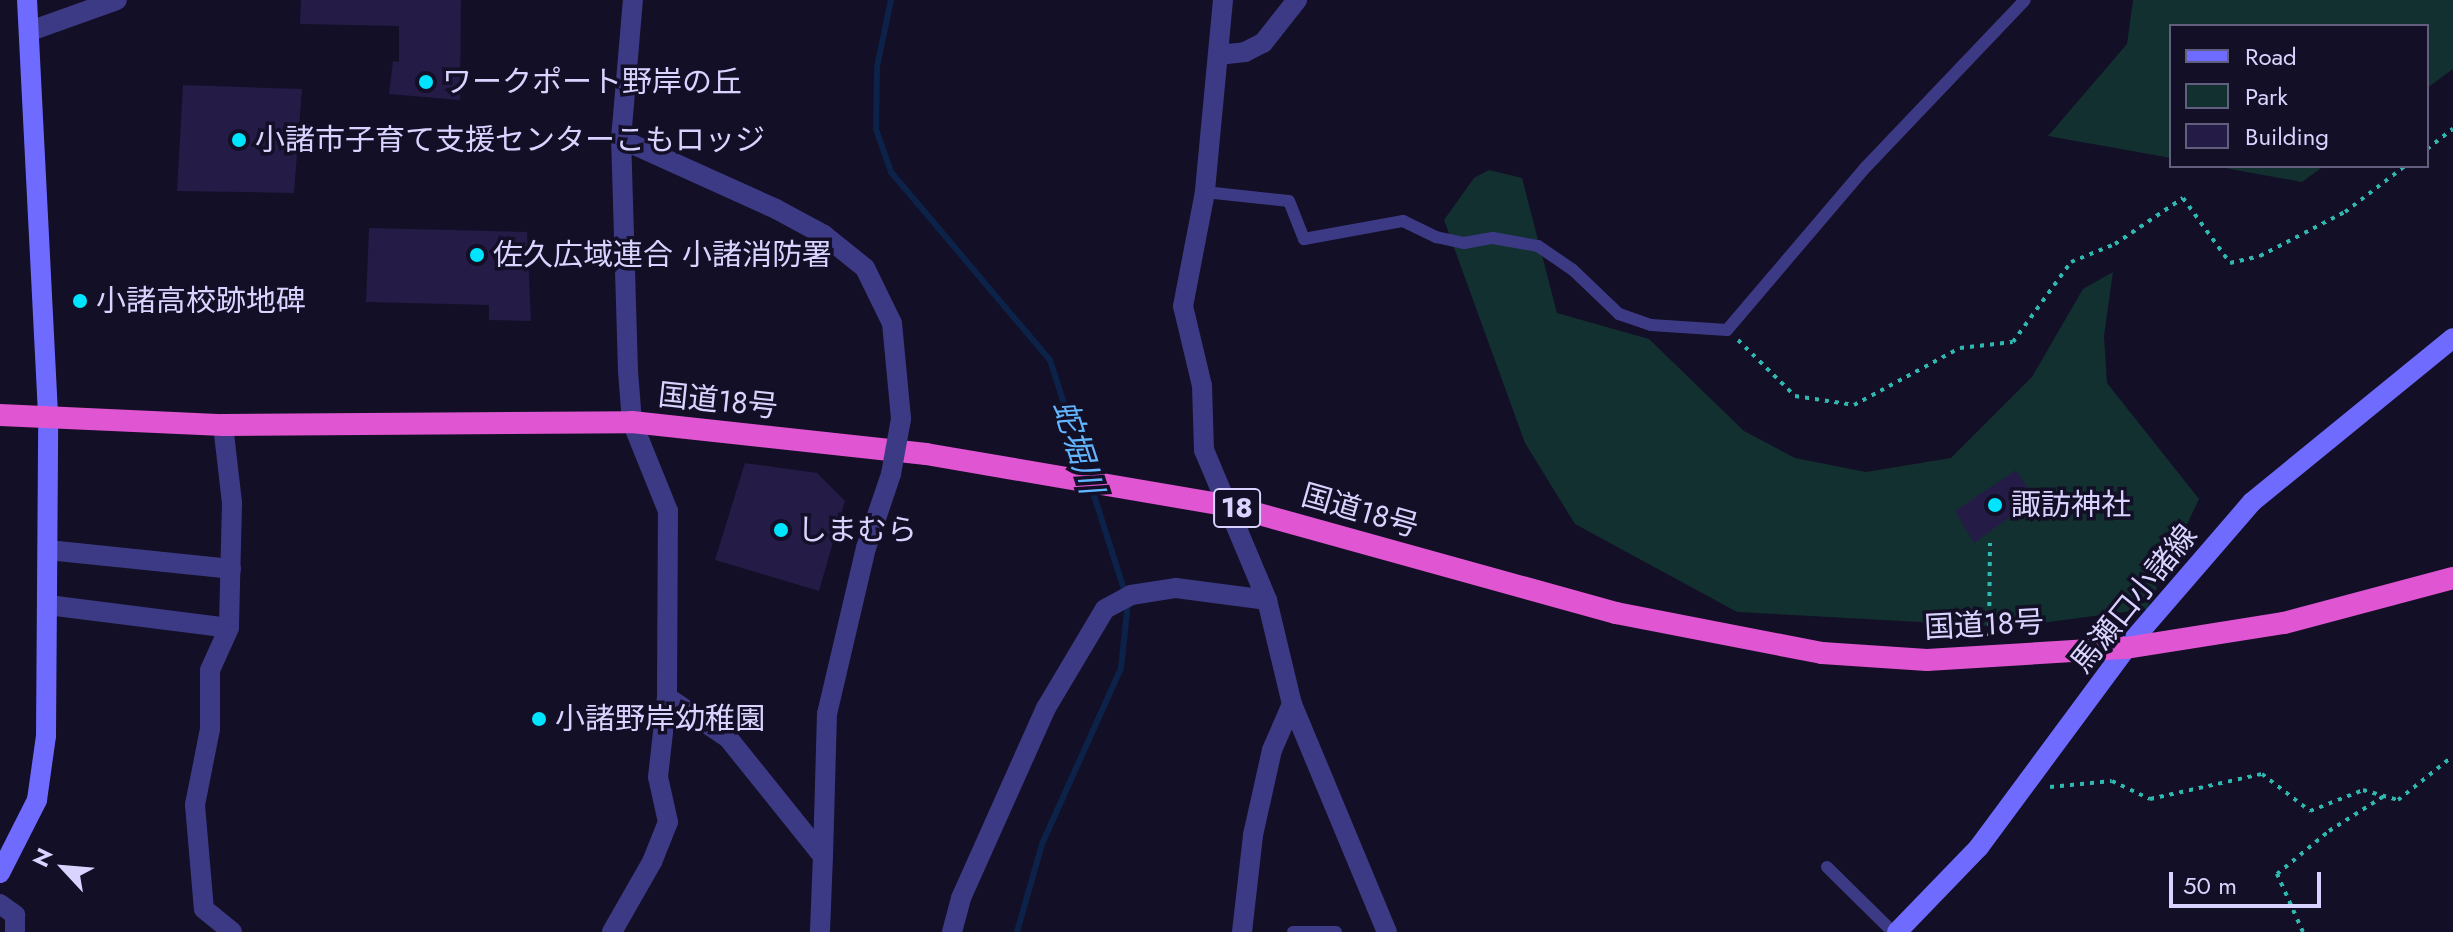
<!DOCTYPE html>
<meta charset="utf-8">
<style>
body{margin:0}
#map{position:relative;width:2453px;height:932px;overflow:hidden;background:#130f26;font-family:Jost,"Noto Sans JP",sans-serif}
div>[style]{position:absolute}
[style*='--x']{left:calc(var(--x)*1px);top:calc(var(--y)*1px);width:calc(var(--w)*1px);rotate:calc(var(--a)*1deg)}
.green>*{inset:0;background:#12302f}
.stream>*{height:6px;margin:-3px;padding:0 3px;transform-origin:3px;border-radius:3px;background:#0c2248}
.building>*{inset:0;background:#241b47}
.path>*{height:4px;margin-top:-2px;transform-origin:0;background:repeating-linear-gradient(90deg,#2fb8b0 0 4px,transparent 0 10px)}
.service>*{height:12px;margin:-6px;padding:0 6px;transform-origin:6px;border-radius:6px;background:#3d3a85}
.minor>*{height:20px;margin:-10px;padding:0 10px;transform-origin:10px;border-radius:10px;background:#3d3a85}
.secondary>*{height:20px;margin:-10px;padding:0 10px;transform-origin:10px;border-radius:10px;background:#6f6bff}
.trunk>*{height:22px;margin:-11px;padding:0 11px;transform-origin:11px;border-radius:11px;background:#e055d1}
.minor-bridge>*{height:20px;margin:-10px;padding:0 10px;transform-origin:10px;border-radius:10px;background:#3d3a85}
.dots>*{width:22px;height:22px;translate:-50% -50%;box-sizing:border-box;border:4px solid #130f26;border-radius:50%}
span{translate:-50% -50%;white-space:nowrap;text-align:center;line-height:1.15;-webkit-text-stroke:7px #130f26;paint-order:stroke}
.shield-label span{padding:2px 6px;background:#130f26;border:2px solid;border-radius:6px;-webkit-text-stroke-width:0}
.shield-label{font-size:28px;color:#d9d4ff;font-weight:700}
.poi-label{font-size:30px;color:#d9d4ff}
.left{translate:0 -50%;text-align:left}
.street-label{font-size:30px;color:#d9d4ff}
.water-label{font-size:32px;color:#62b6ff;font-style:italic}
.legend{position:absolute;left:2169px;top:24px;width:260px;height:144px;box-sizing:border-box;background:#130f26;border:2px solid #625e7d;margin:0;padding:10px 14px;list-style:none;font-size:24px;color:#d9d4ff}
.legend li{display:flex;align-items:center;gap:16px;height:40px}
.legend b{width:40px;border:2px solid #625e7d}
.north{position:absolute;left:24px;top:828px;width:80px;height:80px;-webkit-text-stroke:6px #130f26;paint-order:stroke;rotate:296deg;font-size:22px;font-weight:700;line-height:32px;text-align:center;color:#d9d4ff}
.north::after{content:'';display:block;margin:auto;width:28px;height:36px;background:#d9d4ff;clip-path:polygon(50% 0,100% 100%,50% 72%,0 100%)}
.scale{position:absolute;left:2169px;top:872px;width:152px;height:36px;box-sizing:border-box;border:4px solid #d9d4ff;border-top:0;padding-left:10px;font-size:24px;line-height:28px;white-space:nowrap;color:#d9d4ff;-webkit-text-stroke:6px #130f26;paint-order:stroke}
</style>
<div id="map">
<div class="green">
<div style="clip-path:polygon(2133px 0,2453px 0,2453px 69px,2427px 88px,2427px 26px,2171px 26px,2171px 158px,2048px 136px,2127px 44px)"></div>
<div style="clip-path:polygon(2214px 166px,2324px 166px,2302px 182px)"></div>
<div style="clip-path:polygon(1489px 170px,1522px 178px,1557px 313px,1649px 339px,1744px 431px,1795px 458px,1866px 472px,1951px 458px,2032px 377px,2083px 289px,2113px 272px,2104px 336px,2107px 383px,2199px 499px,2147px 609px,2012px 627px,1737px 612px,1575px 524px,1525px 443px,1444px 220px,1474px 178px)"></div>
</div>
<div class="stream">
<div style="--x:891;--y:0;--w:68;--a:101.8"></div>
<div style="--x:877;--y:67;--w:62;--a:90.9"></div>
<div style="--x:876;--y:129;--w:46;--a:70.8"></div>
<div style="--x:891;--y:172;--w:246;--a:49.8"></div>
<div style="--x:1050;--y:360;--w:121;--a:72.2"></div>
<div style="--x:1017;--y:932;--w:91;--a:-74.1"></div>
<div style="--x:1042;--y:844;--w:193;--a:-65.8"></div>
<div style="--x:1121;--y:668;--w:66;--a:-83.9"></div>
<div style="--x:1128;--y:602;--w:122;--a:-107.7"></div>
</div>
<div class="building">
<div style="clip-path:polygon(301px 0,461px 0,460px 100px,389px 94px,393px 61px,399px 62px,399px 26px,300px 24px)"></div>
<div style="clip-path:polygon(183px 85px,302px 89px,294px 193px,177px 191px)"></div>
<div style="clip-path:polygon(369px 228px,527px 232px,531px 321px,489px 320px,489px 305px,366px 302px)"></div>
<div style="clip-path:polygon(745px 463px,817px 473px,845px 501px,819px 591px,715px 560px)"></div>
<div style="clip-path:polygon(2016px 470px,2035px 499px,1974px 543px,1955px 511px)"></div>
</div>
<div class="path">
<div style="--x:2427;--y:149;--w:33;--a:-38"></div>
<div style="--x:1738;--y:340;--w:80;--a:44.5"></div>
<div style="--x:1795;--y:396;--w:60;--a:8.7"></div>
<div style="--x:1854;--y:405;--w:120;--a:-28.3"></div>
<div style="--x:1960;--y:348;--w:53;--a:-6.5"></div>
<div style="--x:2013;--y:342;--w:99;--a:-54.1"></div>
<div style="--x:2071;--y:262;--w:48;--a:-22.2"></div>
<div style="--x:2115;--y:244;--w:82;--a:-34.1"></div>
<div style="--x:2183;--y:198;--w:80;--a:54.1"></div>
<div style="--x:2230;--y:263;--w:31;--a:-13"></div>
<div style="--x:2260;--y:256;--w:96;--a:-27.4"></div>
<div style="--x:2345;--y:212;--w:76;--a:-37.5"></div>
<div style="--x:1989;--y:636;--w:93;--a:-89.4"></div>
<div style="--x:2050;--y:787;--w:62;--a:-5.5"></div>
<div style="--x:2112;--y:781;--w:42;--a:25.3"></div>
<div style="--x:2150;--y:799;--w:115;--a:-12.6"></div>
<div style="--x:2262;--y:774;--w:61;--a:37.6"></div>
<div style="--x:2310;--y:811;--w:57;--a:-21.6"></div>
<div style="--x:2363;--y:790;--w:36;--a:16"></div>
<div style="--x:2398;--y:800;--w:70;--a:-38.7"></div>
<div style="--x:2303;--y:932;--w:64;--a:-114.1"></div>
<div style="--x:2277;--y:874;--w:67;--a:-39.6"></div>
<div style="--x:2329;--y:831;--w:65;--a:-32.5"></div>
</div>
<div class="service">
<div style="--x:1205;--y:192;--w:84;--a:6.1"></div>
<div style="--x:1289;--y:201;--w:41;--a:68.5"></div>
<div style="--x:1304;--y:239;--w:101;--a:-10.3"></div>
<div style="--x:1403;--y:221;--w:37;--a:26"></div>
<div style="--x:1436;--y:237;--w:29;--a:12"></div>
<div style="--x:1464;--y:243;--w:29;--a:-10"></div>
<div style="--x:1493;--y:238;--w:46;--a:10.1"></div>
<div style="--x:1538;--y:246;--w:42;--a:34.4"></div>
<div style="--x:1573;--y:270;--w:64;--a:43.7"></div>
<div style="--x:1619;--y:314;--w:34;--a:19"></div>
<div style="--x:1651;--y:325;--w:76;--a:3.8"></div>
<div style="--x:1727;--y:330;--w:211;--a:-49.6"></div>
<div style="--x:1864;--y:169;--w:233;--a:-46.4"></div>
<div style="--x:1827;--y:867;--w:93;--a:44.6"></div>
<div style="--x:1293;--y:932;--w:43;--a:0"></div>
</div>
<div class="minor">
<div style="--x:1223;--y:0;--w:193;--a:95.4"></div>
<div style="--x:1205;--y:192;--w:116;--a:100.9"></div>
<div style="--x:1183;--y:306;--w:82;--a:76.6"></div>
<div style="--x:1202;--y:386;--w:64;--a:88.2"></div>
<div style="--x:1204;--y:450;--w:163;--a:67.2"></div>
<div style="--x:1267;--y:600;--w:107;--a:76.5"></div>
<div style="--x:1292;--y:704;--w:247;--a:67.4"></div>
<div style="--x:33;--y:30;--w:89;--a:-19.7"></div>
<div style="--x:1218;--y:55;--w:27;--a:-6"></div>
<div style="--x:1245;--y:52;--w:20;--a:-27"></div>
<div style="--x:1263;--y:43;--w:55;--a:-51.7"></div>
<div style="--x:621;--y:139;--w:170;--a:24.3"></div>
<div style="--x:776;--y:209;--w:55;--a:28.4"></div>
<div style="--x:824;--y:235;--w:53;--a:38.8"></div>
<div style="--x:865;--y:268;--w:61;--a:63.9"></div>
<div style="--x:892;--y:323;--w:96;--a:84.6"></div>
<div style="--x:223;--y:425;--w:79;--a:83.4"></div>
<div style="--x:232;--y:503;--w:125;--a:91.4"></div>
<div style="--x:229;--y:628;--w:46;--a:114.3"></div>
<div style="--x:210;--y:670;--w:59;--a:90"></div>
<div style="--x:210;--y:729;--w:77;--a:101.2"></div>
<div style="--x:195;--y:805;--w:104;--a:85.1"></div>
<div style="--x:204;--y:909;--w:36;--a:39"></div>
<div style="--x:48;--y:550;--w:184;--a:5.9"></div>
<div style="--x:48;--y:605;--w:182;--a:7.2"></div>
<div style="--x:667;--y:697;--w:73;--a:33.9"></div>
<div style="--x:728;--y:738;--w:151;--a:51.2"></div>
<div style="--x:823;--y:856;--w:76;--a:92.3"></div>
<div style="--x:823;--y:856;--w:142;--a:-88.4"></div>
<div style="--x:827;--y:714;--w:171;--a:-76.8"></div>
<div style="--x:866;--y:548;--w:78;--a:-71.3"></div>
<div style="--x:0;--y:904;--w:19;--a:36"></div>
<div style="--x:15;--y:915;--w:17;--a:90"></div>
<div style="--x:612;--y:932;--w:81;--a:-60.3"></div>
<div style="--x:652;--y:862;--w:43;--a:-68.2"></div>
<div style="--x:668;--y:822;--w:46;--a:-102.5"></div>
<div style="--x:658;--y:777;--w:81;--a:-83.6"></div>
<div style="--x:667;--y:697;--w:186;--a:-89.7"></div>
<div style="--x:668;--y:511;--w:96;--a:-112"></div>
<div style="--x:632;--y:422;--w:51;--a:-94.5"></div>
<div style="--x:628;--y:371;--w:232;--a:-91.7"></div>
<div style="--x:621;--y:139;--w:140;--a:-85.1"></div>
<div style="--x:952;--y:932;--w:35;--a:-75"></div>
<div style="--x:961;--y:898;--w:208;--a:-65.9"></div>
<div style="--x:1046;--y:708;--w:115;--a:-59.2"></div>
<div style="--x:1105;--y:609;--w:30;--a:-28"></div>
<div style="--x:1131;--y:595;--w:46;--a:-8.8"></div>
<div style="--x:1176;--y:588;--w:92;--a:7.5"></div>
<div style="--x:1242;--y:932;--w:98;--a:-83.5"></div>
<div style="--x:1253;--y:835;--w:87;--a:-77.4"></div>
<div style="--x:1272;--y:750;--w:50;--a:-66.5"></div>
</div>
<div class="secondary">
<div style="--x:0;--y:873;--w:82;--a:-63.1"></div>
<div style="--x:37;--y:800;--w:65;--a:-82"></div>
<div style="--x:46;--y:736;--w:322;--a:-89.6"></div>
<div style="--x:48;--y:414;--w:415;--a:-92.9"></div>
<div style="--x:1897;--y:932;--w:118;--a:-46"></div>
<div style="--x:1979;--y:847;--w:247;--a:-53.5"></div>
<div style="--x:2126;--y:648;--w:193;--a:-49.2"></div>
<div style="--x:2252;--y:502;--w:259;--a:-39.2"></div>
</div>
<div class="trunk">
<div style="--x:0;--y:415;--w:223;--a:2.6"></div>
<div style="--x:223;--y:425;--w:409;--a:-0.4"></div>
<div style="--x:632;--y:422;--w:296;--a:6.2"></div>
<div style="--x:926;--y:454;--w:308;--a:9.7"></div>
<div style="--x:1230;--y:506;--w:401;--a:15.5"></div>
<div style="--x:1616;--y:613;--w:210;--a:11"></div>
<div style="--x:1822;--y:653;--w:105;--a:3.8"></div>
<div style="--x:1927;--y:660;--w:199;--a:-3.5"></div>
<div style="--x:2126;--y:648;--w:160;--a:-9"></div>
<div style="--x:2284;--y:623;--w:175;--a:-14.9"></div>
</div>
<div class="minor-bridge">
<div style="--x:891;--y:474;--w:56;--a:-79.7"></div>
</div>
<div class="dots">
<div style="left:426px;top:82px;background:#00e5ff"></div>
<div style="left:239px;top:140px;background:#00e5ff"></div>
<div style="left:477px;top:255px;background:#00e5ff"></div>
<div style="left:80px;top:301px;background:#00e5ff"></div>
<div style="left:1995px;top:505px;background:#00e5ff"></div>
<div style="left:781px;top:530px;background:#00e5ff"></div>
<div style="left:539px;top:719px;background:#00e5ff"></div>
</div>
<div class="shield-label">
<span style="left:1237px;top:508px">18</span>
</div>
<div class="poi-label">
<span class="left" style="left:442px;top:82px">ワークポート野岸の丘</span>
<span class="left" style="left:255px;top:140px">小諸市子育て支援センターこもロッジ</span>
<span class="left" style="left:493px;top:255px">佐久広域連合 小諸消防署</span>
<span class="left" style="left:96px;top:301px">小諸高校跡地碑</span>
<span class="left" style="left:2011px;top:505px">諏訪神社</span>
<span class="left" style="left:797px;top:530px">しまむら</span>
<span class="left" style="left:555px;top:719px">小諸野岸幼稚園</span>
</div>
<div class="street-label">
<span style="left:718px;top:401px;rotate:6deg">国道18号</span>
<span style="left:1360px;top:511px;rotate:16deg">国道18号</span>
<span style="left:2134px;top:599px;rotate:-51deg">馬瀬口小諸線</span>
<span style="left:1984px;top:625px;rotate:-3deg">国道18号</span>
</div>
<div class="water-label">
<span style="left:1078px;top:447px;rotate:72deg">蛇堀川</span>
</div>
<ul class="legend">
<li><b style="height:10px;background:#6f6bff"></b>Road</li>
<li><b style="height:22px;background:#12302f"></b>Park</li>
<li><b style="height:22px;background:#241b47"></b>Building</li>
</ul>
<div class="north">N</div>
<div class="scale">50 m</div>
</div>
